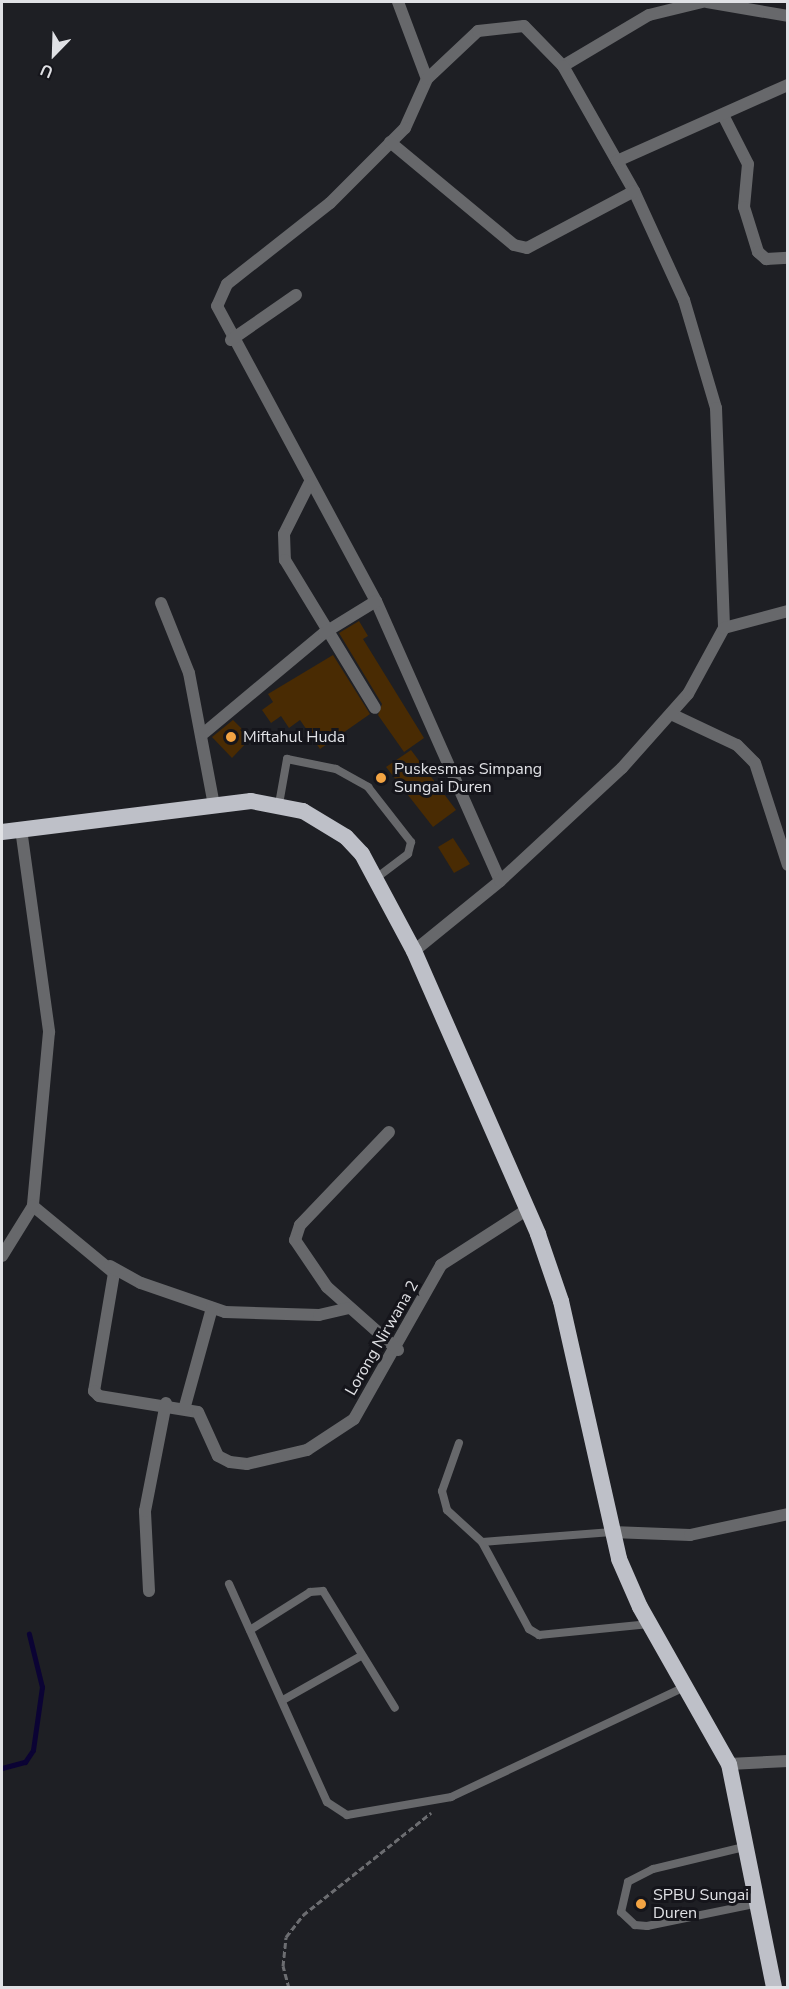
<!DOCTYPE html>
<style>
body{margin:0}
#map{position:relative;width:789px;height:1989px;overflow:hidden;background:#1e1f24;font-family:"Nunito Sans",sans-serif}
div>[style]{position:absolute}
[style*='--x']{left:calc(var(--x)*1px);top:calc(var(--y)*1px);width:calc(var(--w)*1px);rotate:calc(var(--a)*1deg)}
.stream>*{height:5px;margin:-2.5px;padding:0 2.5px;transform-origin:2.5px;border-radius:2.5px;background:#0b0334}
.building>*{inset:0;background:#492b03}
.path>*{height:3px;margin-top:-1.5px;transform-origin:0;background:repeating-linear-gradient(90deg,#6c6d71 0 6px,transparent 0 9px)}
.service>*{height:8px;margin:-4px;padding:0 4px;transform-origin:4px;border-radius:4px;background:#67686b}
.minor>*{height:12px;margin:-6px;padding:0 6px;transform-origin:6px;border-radius:6px;background:#67686b}
.trunk>*{height:16px;margin:-8px;padding:0 8px;transform-origin:8px;border-radius:8px;background:#bec0c8}
.dots>*{width:16px;height:16px;translate:-50% -50%;box-sizing:border-box;border:3px solid #15151b;border-radius:50%}
span{translate:-50% -50%;white-space:nowrap;text-align:center;line-height:1.15;-webkit-text-stroke:6px #15151b;paint-order:stroke}
.poi-label{font-size:16px;color:#e0e1e5}
.left{translate:0 -50%;text-align:left}
.street-label{font-size:16px;color:#e0e1e5}
.frame{position:absolute;inset:0;border:3px solid #e0e1e5;pointer-events:none}
.north{position:absolute;left:24px;top:24px;width:60px;height:60px;-webkit-text-stroke:4px #15151b;paint-order:stroke;rotate:203deg;font-size:16px;font-weight:700;line-height:24px;text-align:center;color:#e0e1e5}
.north::after{content:'';display:block;margin:auto;width:21px;height:27px;background:#e0e1e5;clip-path:polygon(50% 0,100% 100%,50% 72%,0 100%)}
</style>
<div id="map">
<div class="stream">
<div style="--x:2;--y:1768;--w:24;--a:-15"></div>
<div style="--x:25;--y:1762;--w:14;--a:-56"></div>
<div style="--x:33;--y:1750;--w:64;--a:-81.9"></div>
<div style="--x:42;--y:1687;--w:55;--a:-103.8"></div>
</div>
<div class="building">
<div style="clip-path:polygon(359px 621px,368px 636px,363px 639px,424px 738px,404px 752px,378px 715px,382px 704px,339px 633px)"></div>
<div style="clip-path:polygon(333px 655px,370px 714px,320px 749px,300px 720px,289px 728px,281px 716px,271px 723px,262px 710px,273px 702px,268px 694px)"></div>
<div style="clip-path:polygon(233px 720px,251px 738px,232px 758px,212px 737px)"></div>
<div style="clip-path:polygon(411px 750px,456px 810px,433px 827px,386px 767px)"></div>
<div style="clip-path:polygon(453px 838px,470px 864px,454px 873px,438px 847px)"></div>
</div>
<div class="path">
<div style="--x:289;--y:1988;--w:23;--a:-105"></div>
<div style="--x:283;--y:1966;--w:29;--a:-84"></div>
<div style="--x:286;--y:1937;--w:28;--a:-52"></div>
<div style="--x:303;--y:1915;--w:164;--a:-38.6"></div>
</div>
<div class="service">
<div style="--x:279;--y:804;--w:46;--a:-79.9"></div>
<div style="--x:287;--y:759;--w:50;--a:11.5"></div>
<div style="--x:336;--y:769;--w:37;--a:29"></div>
<div style="--x:368;--y:787;--w:70;--a:52"></div>
<div style="--x:411;--y:842;--w:12;--a:104"></div>
<div style="--x:408;--y:854;--w:39;--a:143"></div>
<div style="--x:459;--y:1443;--w:51;--a:109.5"></div>
<div style="--x:442;--y:1491;--w:20;--a:75"></div>
<div style="--x:447;--y:1510;--w:47;--a:42.4"></div>
<div style="--x:612;--y:1532;--w:130;--a:175.6"></div>
<div style="--x:482;--y:1542;--w:99;--a:61.6"></div>
<div style="--x:529;--y:1629;--w:12;--a:31"></div>
<div style="--x:539;--y:1635;--w:111;--a:-5.7"></div>
<div style="--x:229;--y:1584;--w:239;--a:65.8"></div>
<div style="--x:327;--y:1802;--w:24;--a:33"></div>
<div style="--x:347;--y:1815;--w:106;--a:-9.8"></div>
<div style="--x:451;--y:1797;--w:259;--a:-25.2"></div>
<div style="--x:250;--y:1630;--w:71;--a:-32.3"></div>
<div style="--x:310;--y:1592;--w:13;--a:-4"></div>
<div style="--x:323;--y:1591;--w:137;--a:58.4"></div>
<div style="--x:283;--y:1700;--w:90;--a:-29.4"></div>
<div style="--x:748;--y:1846;--w:98;--a:166.4"></div>
<div style="--x:653;--y:1869;--w:28;--a:153"></div>
<div style="--x:628;--y:1882;--w:31;--a:103"></div>
<div style="--x:621;--y:1912;--w:19;--a:43"></div>
<div style="--x:635;--y:1925;--w:12;--a:5"></div>
<div style="--x:647;--y:1926;--w:114;--a:-11.6"></div>
</div>
<div class="minor">
<div style="--x:398;--y:2;--w:82;--a:69.4"></div>
<div style="--x:427;--y:79;--w:54;--a:114.2"></div>
<div style="--x:405;--y:128;--w:106;--a:135"></div>
<div style="--x:330;--y:203;--w:131;--a:141.8"></div>
<div style="--x:227;--y:284;--w:24;--a:114"></div>
<div style="--x:217;--y:306;--w:335;--a:61.7"></div>
<div style="--x:376;--y:601;--w:306;--a:66.1"></div>
<div style="--x:707;--y:2;--w:82;--a:9.8"></div>
<div style="--x:563;--y:66;--w:100;--a:-30.7"></div>
<div style="--x:649;--y:15;--w:55;--a:-13.8"></div>
<div style="--x:427;--y:79;--w:70;--a:-43.3"></div>
<div style="--x:478;--y:31;--w:46;--a:-6.2"></div>
<div style="--x:524;--y:26;--w:56;--a:45.7"></div>
<div style="--x:563;--y:66;--w:144;--a:60.4"></div>
<div style="--x:634;--y:191;--w:120;--a:65.4"></div>
<div style="--x:684;--y:300;--w:113;--a:73.5"></div>
<div style="--x:716;--y:408;--w:220;--a:87.9"></div>
<div style="--x:723;--y:115;--w:55;--a:63"></div>
<div style="--x:748;--y:164;--w:43;--a:95.3"></div>
<div style="--x:744;--y:207;--w:47;--a:72.7"></div>
<div style="--x:758;--y:252;--w:11;--a:41"></div>
<div style="--x:766;--y:259;--w:22;--a:-3"></div>
<div style="--x:390;--y:142;--w:161;--a:39.7"></div>
<div style="--x:514;--y:245;--w:13;--a:13"></div>
<div style="--x:527;--y:248;--w:121;--a:-28"></div>
<div style="--x:617;--y:161;--w:187;--a:-24"></div>
<div style="--x:231;--y:340;--w:79;--a:-34.7"></div>
<div style="--x:310;--y:482;--w:58;--a:116.6"></div>
<div style="--x:284;--y:534;--w:26;--a:88"></div>
<div style="--x:285;--y:560;--w:173;--a:58.7"></div>
<div style="--x:161;--y:603;--w:75;--a:68.2"></div>
<div style="--x:189;--y:673;--w:134;--a:79.3"></div>
<div style="--x:671;--y:714;--w:73;--a:25.2"></div>
<div style="--x:737;--y:745;--w:25;--a:45"></div>
<div style="--x:755;--y:763;--w:107;--a:72.1"></div>
<div style="--x:204;--y:733;--w:156;--a:-39.8"></div>
<div style="--x:324;--y:633;--w:61;--a:-31.6"></div>
<div style="--x:21;--y:829;--w:205;--a:82.1"></div>
<div style="--x:49;--y:1032;--w:175;--a:95.3"></div>
<div style="--x:33;--y:1206;--w:105;--a:39.6"></div>
<div style="--x:114;--y:1273;--w:120;--a:99.6"></div>
<div style="--x:94;--y:1391;--w:7;--a:45"></div>
<div style="--x:99;--y:1396;--w:100;--a:9.2"></div>
<div style="--x:198;--y:1412;--w:48;--a:65.6"></div>
<div style="--x:218;--y:1456;--w:13;--a:27"></div>
<div style="--x:230;--y:1462;--w:17;--a:7"></div>
<div style="--x:247;--y:1464;--w:62;--a:-13.1"></div>
<div style="--x:307;--y:1450;--w:56;--a:-33.4"></div>
<div style="--x:354;--y:1419;--w:177;--a:-60.5"></div>
<div style="--x:441;--y:1265;--w:103;--a:-32.8"></div>
<div style="--x:414;--y:951;--w:111;--a:-39.1"></div>
<div style="--x:500;--y:881;--w:166;--a:-42.8"></div>
<div style="--x:622;--y:768;--w:99;--a:-48.3"></div>
<div style="--x:688;--y:694;--w:75;--a:-61.4"></div>
<div style="--x:724;--y:628;--w:66;--a:-14.9"></div>
<div style="--x:389;--y:1132;--w:129;--a:133.7"></div>
<div style="--x:300;--y:1225;--w:16;--a:108"></div>
<div style="--x:295;--y:1240;--w:57;--a:55.8"></div>
<div style="--x:327;--y:1287;--w:95;--a:41.6"></div>
<div style="--x:2;--y:1256;--w:59;--a:-58.2"></div>
<div style="--x:110;--y:1266;--w:35;--a:29"></div>
<div style="--x:141;--y:1283;--w:89;--a:19"></div>
<div style="--x:225;--y:1312;--w:94;--a:1.8"></div>
<div style="--x:319;--y:1315;--w:31;--a:-13"></div>
<div style="--x:185;--y:1406;--w:102;--a:-74.6"></div>
<div style="--x:612;--y:1532;--w:78;--a:2.2"></div>
<div style="--x:690;--y:1535;--w:100;--a:-12.1"></div>
<div style="--x:149;--y:1591;--w:80;--a:-92.9"></div>
<div style="--x:145;--y:1511;--w:110;--a:-79"></div>
<div style="--x:729;--y:1764;--w:59;--a:-2.9"></div>
</div>
<div class="trunk">
<div style="--x:2;--y:832;--w:251;--a:-7.1"></div>
<div style="--x:251;--y:801;--w:53;--a:10.9"></div>
<div style="--x:303;--y:811;--w:50;--a:31.2"></div>
<div style="--x:346;--y:837;--w:23;--a:47"></div>
<div style="--x:362;--y:854;--w:110;--a:61.8"></div>
<div style="--x:414;--y:951;--w:309;--a:66.3"></div>
<div style="--x:538;--y:1234;--w:71;--a:71.1"></div>
<div style="--x:561;--y:1301;--w:264;--a:77.3"></div>
<div style="--x:619;--y:1559;--w:52;--a:66.4"></div>
<div style="--x:640;--y:1607;--w:180;--a:60.5"></div>
<div style="--x:729;--y:1764;--w:228;--a:78.6"></div>
</div>
<div class="dots">
<div style="left:231px;top:737px;background:#f3a443"></div>
<div style="left:381px;top:778px;background:#f3a443"></div>
<div style="left:641px;top:1904px;background:#f3a443"></div>
</div>
<div class="poi-label">
<span class="left" style="left:243px;top:737px">Miftahul Huda</span>
<span class="left" style="left:394px;top:778px">Puskesmas Simpang<br>Sungai Duren</span>
<span class="left" style="left:653px;top:1904px">SPBU Sungai<br>Duren</span>
</div>
<div class="street-label">
<span style="left:382px;top:1338px;rotate:-60deg">Lorong Nirwana 2</span>
</div>
<div class="frame"></div>
<div class="north">U</div>
</div>
